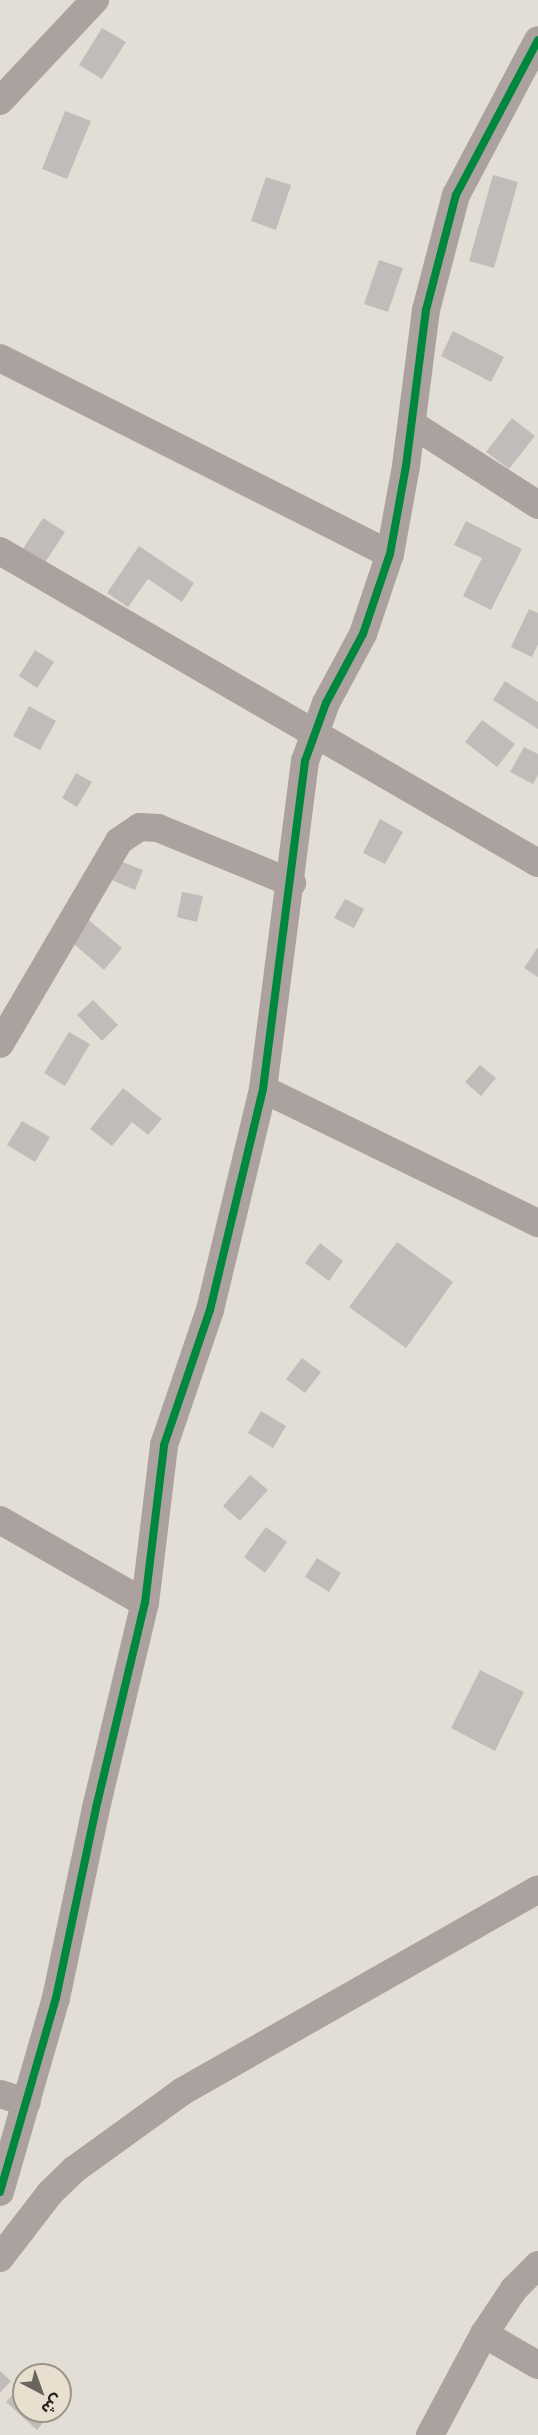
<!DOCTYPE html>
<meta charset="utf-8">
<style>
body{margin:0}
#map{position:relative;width:538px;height:2435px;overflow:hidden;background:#e2ded5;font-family:Commissioner,"Noto Sans Arabic",sans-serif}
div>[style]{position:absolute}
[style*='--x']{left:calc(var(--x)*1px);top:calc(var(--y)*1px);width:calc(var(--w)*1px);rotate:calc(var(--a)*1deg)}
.building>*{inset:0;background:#c1bcba}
.street>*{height:28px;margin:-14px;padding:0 14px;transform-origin:14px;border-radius:14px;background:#aba19e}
.cycleway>*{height:8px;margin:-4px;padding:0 4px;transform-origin:4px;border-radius:4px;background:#00873e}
span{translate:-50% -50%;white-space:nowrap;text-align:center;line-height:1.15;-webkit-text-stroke:5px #e8dfcf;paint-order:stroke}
.north{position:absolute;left:12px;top:2363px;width:60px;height:60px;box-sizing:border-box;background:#e8dfcf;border:2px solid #9b9488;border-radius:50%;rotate:139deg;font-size:16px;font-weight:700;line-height:24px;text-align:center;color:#28241e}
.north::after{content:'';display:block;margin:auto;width:21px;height:27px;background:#69655e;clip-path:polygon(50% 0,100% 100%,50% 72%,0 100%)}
</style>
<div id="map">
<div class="building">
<div style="clip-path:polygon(102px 28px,126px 42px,102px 79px,79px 65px)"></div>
<div style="clip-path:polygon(65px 111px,91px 121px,67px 179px,42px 169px)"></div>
<div style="clip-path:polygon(493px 175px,518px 182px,494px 268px,469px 261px)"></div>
<div style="clip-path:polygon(266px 177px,291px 185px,276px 230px,251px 221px)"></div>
<div style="clip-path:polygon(379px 260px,403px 268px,388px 312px,364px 304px)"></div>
<div style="clip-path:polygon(453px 331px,504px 357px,491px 382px,441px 356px)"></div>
<div style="clip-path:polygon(512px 418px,535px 436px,509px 469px,486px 452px)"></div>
<div style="clip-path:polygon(43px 518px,65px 532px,40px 570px,19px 555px)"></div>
<div style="clip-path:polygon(466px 521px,522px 549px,491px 610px,463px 596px,482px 558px,454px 545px)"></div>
<div style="clip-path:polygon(139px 546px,194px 583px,182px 602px,148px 579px,128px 607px,107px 593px)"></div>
<div style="clip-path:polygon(529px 609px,538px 613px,538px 644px,532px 657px,511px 647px)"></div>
<div style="clip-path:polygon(35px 650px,54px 662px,37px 688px,19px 676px)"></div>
<div style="clip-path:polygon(505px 681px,538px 702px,538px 729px,493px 700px)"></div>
<div style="clip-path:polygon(29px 706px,56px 721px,40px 750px,13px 736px)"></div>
<div style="clip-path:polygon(482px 720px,515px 744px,497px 767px,465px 742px)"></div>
<div style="clip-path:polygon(524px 747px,538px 754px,538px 775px,533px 784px,510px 772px)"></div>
<div style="clip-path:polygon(76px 773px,92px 782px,77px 807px,62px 798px)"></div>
<div style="clip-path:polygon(380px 819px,403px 832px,385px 864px,363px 853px)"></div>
<div style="clip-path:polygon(115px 859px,143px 870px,135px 890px,107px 878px)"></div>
<div style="clip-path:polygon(182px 892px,203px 896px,197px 922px,177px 917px)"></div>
<div style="clip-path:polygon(345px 899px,364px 909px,354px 928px,334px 918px)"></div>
<div style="clip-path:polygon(85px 917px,122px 948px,104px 970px,67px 938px)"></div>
<div style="clip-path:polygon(538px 947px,538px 977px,524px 968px)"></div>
<div style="clip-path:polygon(93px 1000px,118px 1025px,102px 1041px,77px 1015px)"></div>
<div style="clip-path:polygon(69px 1032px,90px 1044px,65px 1086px,44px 1073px)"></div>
<div style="clip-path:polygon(480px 1065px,496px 1078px,481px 1096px,465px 1082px)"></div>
<div style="clip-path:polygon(123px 1088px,162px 1119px,148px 1135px,132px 1122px,112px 1146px,90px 1129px)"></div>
<div style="clip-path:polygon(22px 1121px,50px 1137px,35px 1162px,7px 1145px)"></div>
<div style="clip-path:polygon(397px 1242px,453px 1282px,406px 1348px,349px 1307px)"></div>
<div style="clip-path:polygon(320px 1243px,343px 1261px,329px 1281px,305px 1263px)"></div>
<div style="clip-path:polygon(302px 1358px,321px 1372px,305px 1393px,286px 1379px)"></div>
<div style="clip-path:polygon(261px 1411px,286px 1426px,273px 1448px,248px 1433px)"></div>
<div style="clip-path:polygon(250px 1475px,268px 1490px,240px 1521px,223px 1506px)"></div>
<div style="clip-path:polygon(266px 1527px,287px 1542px,265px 1573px,244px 1557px)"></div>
<div style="clip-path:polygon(317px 1558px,341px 1573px,329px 1592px,305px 1577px)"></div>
<div style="clip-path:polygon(480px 1670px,524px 1692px,495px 1751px,451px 1728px)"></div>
<div style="clip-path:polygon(0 2371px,11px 2381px,0 2393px)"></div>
<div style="clip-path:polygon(22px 2384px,24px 2411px,53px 2411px,37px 2430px,6px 2402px)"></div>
</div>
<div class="street">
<div style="--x:0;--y:101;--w:139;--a:-46.8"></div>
<div style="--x:0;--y:358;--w:436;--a:26.7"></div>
<div style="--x:412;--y:424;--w:150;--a:32.7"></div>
<div style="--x:0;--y:551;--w:622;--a:30.11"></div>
<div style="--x:0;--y:1044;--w:235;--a:-59.6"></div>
<div style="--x:119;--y:841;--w:25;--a:-34"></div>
<div style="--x:140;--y:827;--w:18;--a:3"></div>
<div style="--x:158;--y:828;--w:145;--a:22.3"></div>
<div style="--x:263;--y:1089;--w:306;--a:26"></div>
<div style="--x:0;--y:1520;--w:167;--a:29.8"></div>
<div style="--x:0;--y:2094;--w:28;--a:17"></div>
<div style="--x:0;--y:2192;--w:202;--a:-73.9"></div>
<div style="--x:56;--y:1998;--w:194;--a:-78.1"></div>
<div style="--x:96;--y:1808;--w:211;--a:-76.6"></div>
<div style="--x:145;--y:1603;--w:159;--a:-83.1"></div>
<div style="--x:164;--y:1445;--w:143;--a:-71.2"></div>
<div style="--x:210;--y:1310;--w:227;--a:-76.5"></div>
<div style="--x:263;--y:1089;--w:331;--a:-82.7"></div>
<div style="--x:305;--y:761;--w:62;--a:-70.1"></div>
<div style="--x:326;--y:703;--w:78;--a:-61.8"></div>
<div style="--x:363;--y:634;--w:84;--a:-71.4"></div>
<div style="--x:390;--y:554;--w:89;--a:-79.7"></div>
<div style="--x:406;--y:466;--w:157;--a:-82.7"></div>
<div style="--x:426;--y:310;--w:119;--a:-75.4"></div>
<div style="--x:456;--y:195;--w:175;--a:-62.1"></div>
<div style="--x:0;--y:2258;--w:82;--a:-52.4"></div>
<div style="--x:50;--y:2193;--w:35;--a:-44"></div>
<div style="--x:75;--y:2169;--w:133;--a:-35.8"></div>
<div style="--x:183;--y:2091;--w:408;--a:-29.6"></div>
<div style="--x:484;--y:2334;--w:62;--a:29.9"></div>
<div style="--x:430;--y:2435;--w:115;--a:-61.9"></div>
<div style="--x:484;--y:2334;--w:54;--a:-56.3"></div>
<div style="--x:514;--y:2289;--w:34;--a:-45"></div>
</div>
<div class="cycleway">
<div style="--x:0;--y:2192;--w:202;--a:-73.9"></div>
<div style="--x:56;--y:1998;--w:194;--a:-78.1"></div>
<div style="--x:96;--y:1808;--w:211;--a:-76.6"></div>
<div style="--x:145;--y:1603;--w:159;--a:-83.1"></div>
<div style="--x:164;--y:1445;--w:143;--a:-71.2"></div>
<div style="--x:210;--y:1310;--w:227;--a:-76.5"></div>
<div style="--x:263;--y:1089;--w:331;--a:-82.7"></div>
<div style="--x:305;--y:761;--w:62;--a:-70.1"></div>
<div style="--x:326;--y:703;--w:78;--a:-61.8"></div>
<div style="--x:363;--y:634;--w:84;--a:-71.4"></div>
<div style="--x:390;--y:554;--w:89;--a:-79.7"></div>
<div style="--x:406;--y:466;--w:157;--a:-82.7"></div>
<div style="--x:426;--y:310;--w:119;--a:-75.4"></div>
<div style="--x:456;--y:195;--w:175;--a:-62.1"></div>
</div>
<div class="north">ش</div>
</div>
